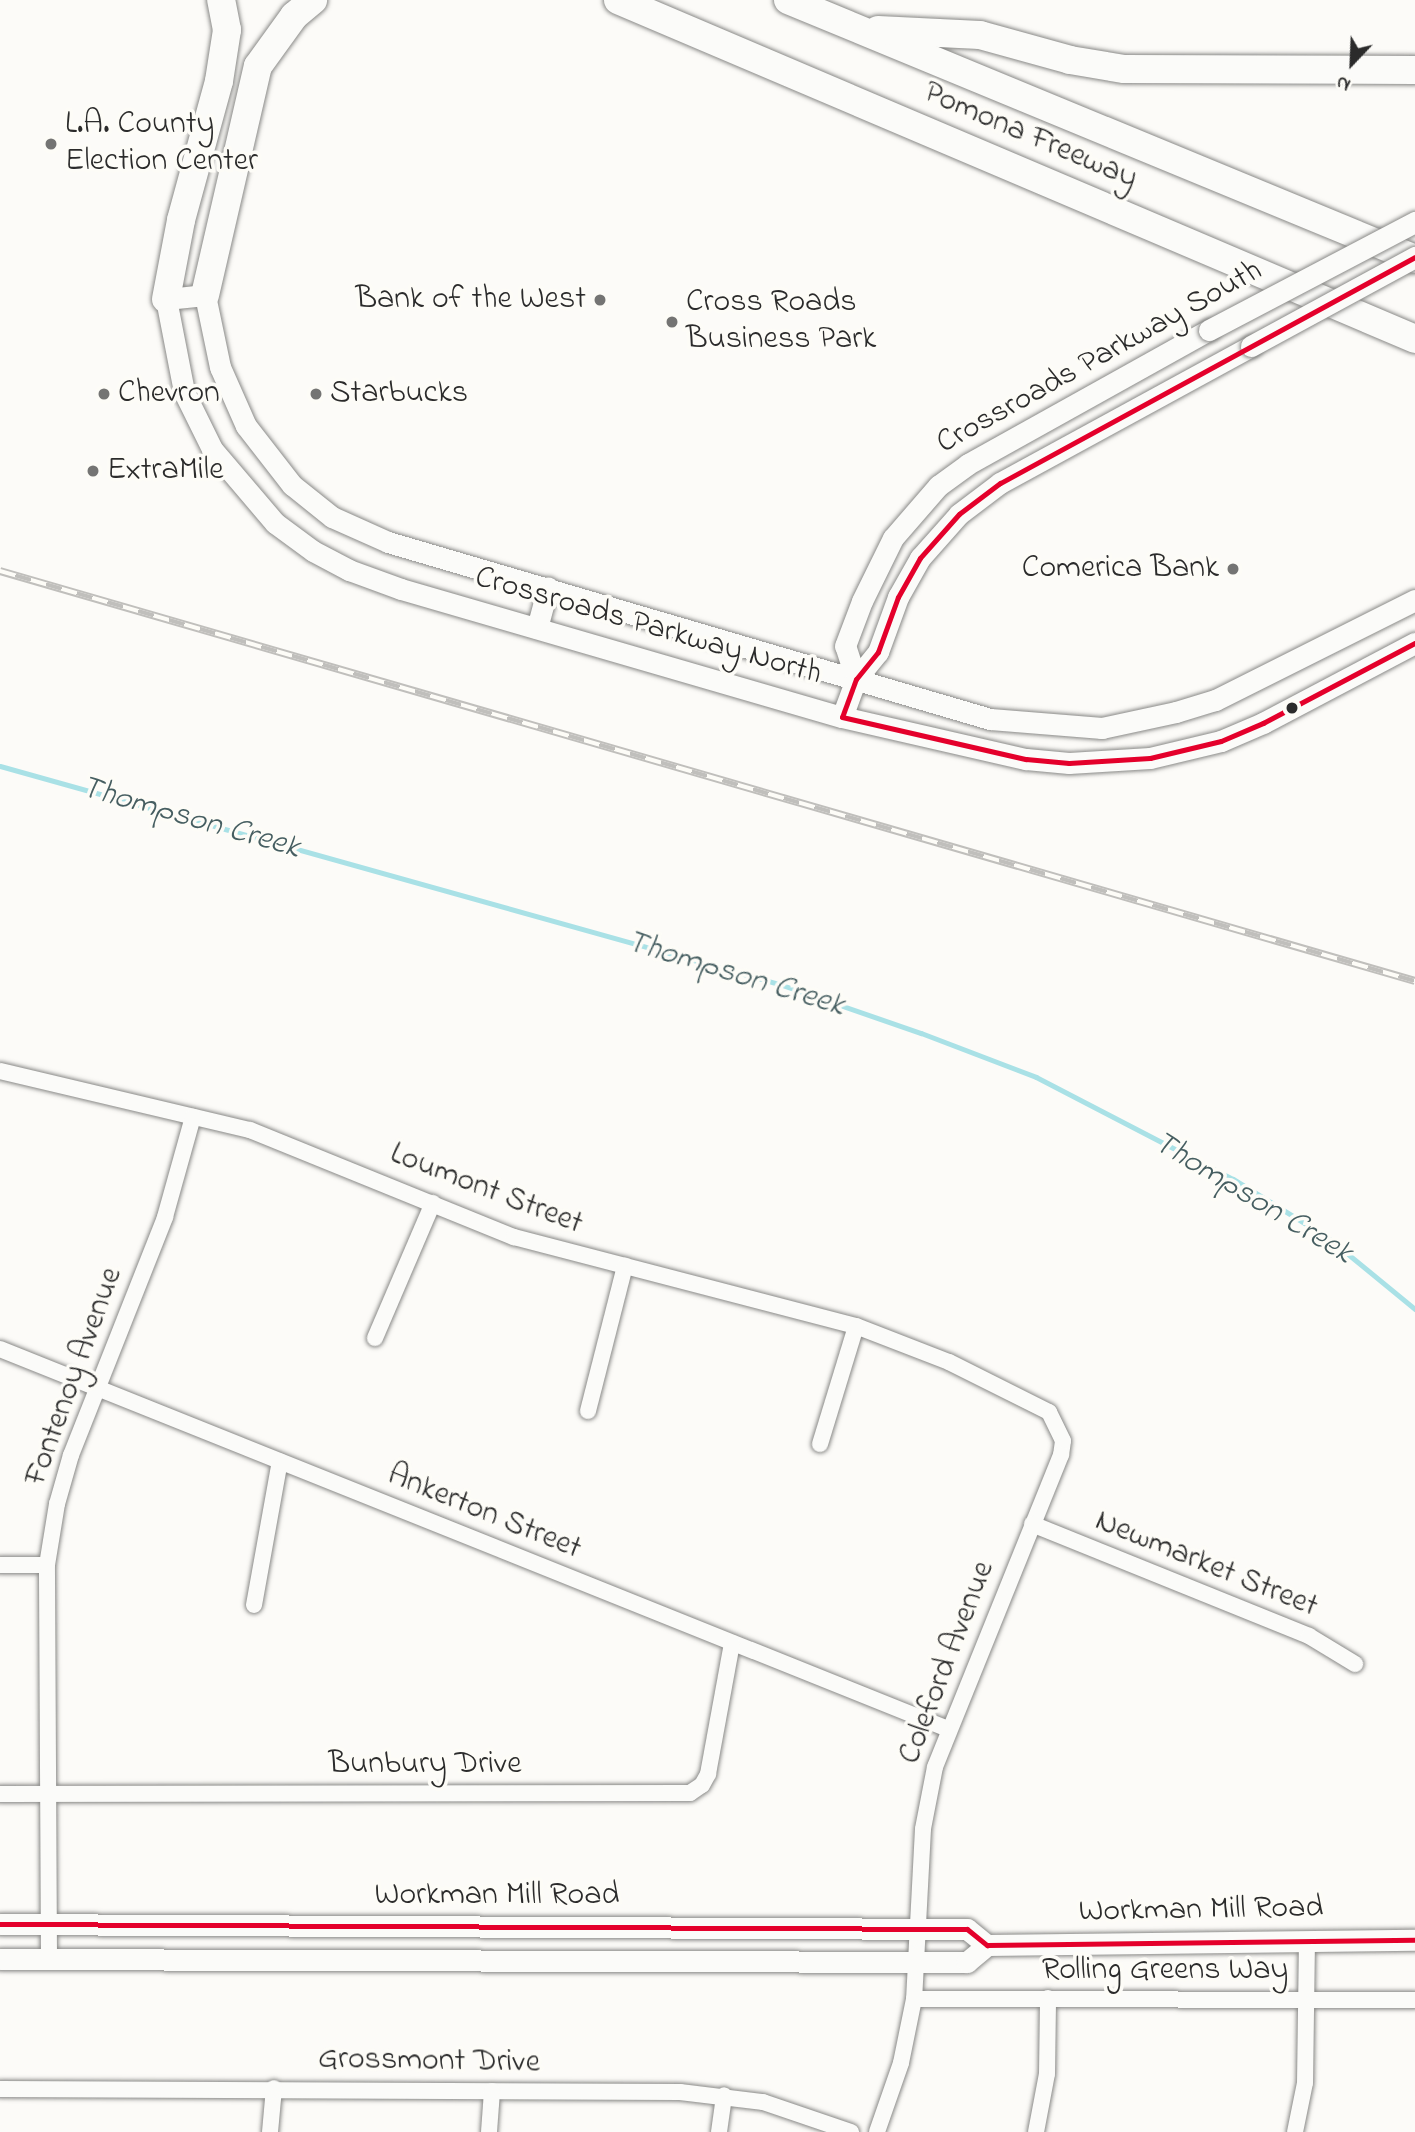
<!DOCTYPE html>
<style>
body{margin:0}
#map{position:relative;width:1415px;height:2132px;overflow:hidden;background:#fcfbf8;font-family:"Indie Flower",sans-serif}
div>[style]{position:absolute}
[style*='--x']{left:calc(var(--x)*1px);top:calc(var(--y)*1px);width:calc(var(--w)*1px);rotate:calc(var(--a)*1deg)}
.stream>*{height:5px;margin:-2.5px;padding:0 2.5px;transform-origin:2.5px;border-radius:2.5px;background:#a9e1e6}
.roads{filter:drop-shadow(0 0 2px #898987) drop-shadow(0 0 2px #898987)}
.street>*{height:16px;margin:-8px;padding:0 8px;transform-origin:8px;border-radius:8px;background:#fbfbf9}
.secondary>*{height:21px;margin:-10.5px;padding:0 10.5px;transform-origin:10.5px;border-radius:10.5px;background:#fbfbf9}
.highway>*{height:28px;margin:-14px;padding:0 14px;transform-origin:14px;border-radius:14px;background:#fbfbf9}
.rail>*{height:8px;margin-top:-4px;transform-origin:0;background:repeating-linear-gradient(90deg,#fdfcf7 0 16px,#c0bfbc 0 32px);box-sizing:border-box;border-block:2px solid #c0bfbc}
.bridges{filter:drop-shadow(0 0 2px #898987) drop-shadow(0 0 2px #898987)}
.secondary-bridge>*{height:21px;margin:-10.5px;padding:0 10.5px;transform-origin:10.5px;border-radius:10.5px;background:#fbfbf9}
.bus-1>*{height:5px;margin:-2.5px;padding:0 2.5px;transform-origin:2.5px;border-radius:2.5px;background:#e4002b}
.dots>*{width:19px;height:19px;translate:-50% -50%;box-sizing:border-box;border:4px solid #fdfcf7;border-radius:50%}
span{translate:-50% -50%;white-space:nowrap;text-align:center;line-height:1.15;-webkit-text-stroke:7px #fdfcf7;paint-order:stroke}
.poi-label{font-size:32px;color:#2b2b2b}
.left{translate:0 -50%;text-align:left}
.right{translate:-100% -50%;text-align:right}
.street-label{font-size:32px;color:#2b2b2b}
.water-label{font-size:33px;color:#465e61;font-style:italic}
.north{position:absolute;left:1317px;top:28px;width:70px;height:70px;-webkit-text-stroke:5px #fdfcf7;paint-order:stroke;rotate:203deg;font-size:19px;font-weight:700;line-height:28px;text-align:center;color:#2b2b2b}
.north::after{content:'';display:block;margin:auto;width:24px;height:32px;background:#2b2b2b;clip-path:polygon(50% 0,100% 100%,50% 72%,0 100%)}
</style>
<div id="map">
<div class="stream">
<div style="--x:0;--y:766;--w:812;--a:15.64"></div>
<div style="--x:782;--y:985;--w:147;--a:19.1"></div>
<div style="--x:921;--y:1033;--w:123;--a:20.9"></div>
<div style="--x:1036;--y:1077;--w:222;--a:27.4"></div>
<div style="--x:1233;--y:1179;--w:110;--a:31.7"></div>
<div style="--x:1327;--y:1237;--w:114;--a:39.3"></div>
</div>
<div class="roads">
<div class="street">
<div style="--x:0;--y:1071;--w:257;--a:13.3"></div>
<div style="--x:250;--y:1130;--w:285;--a:22.1"></div>
<div style="--x:514;--y:1237;--w:353;--a:14.6"></div>
<div style="--x:856;--y:1326;--w:100;--a:21.2"></div>
<div style="--x:949;--y:1362;--w:112;--a:26.6"></div>
<div style="--x:1049;--y:1412;--w:32;--a:64"></div>
<div style="--x:1063;--y:1441;--w:14;--a:98"></div>
<div style="--x:1061;--y:1455;--w:336;--a:112"></div>
<div style="--x:935;--y:1767;--w:63;--a:101"></div>
<div style="--x:923;--y:1829;--w:170;--a:93"></div>
<div style="--x:914;--y:1999;--w:65;--a:101.5"></div>
<div style="--x:901;--y:2063;--w:73;--a:109.2"></div>
<div style="--x:375;--y:1338;--w:147;--a:-66.8"></div>
<div style="--x:0;--y:1349;--w:1021;--a:21.84"></div>
<div style="--x:588;--y:1411;--w:150;--a:-75.7"></div>
<div style="--x:820;--y:1444;--w:123;--a:-73"></div>
<div style="--x:1032;--y:1524;--w:299;--a:22"></div>
<div style="--x:1309;--y:1636;--w:54;--a:31.3"></div>
<div style="--x:0;--y:1565;--w:47;--a:0"></div>
<div style="--x:254;--y:1605;--w:146;--a:-79.8"></div>
<div style="--x:0;--y:1794;--w:690;--a:-0.08"></div>
<div style="--x:690;--y:1793;--w:14;--a:-34"></div>
<div style="--x:702;--y:1785;--w:13;--a:-61"></div>
<div style="--x:708;--y:1774;--w:133;--a:-79.6"></div>
<div style="--x:49;--y:1958;--w:393;--a:-90.3"></div>
<div style="--x:47;--y:1565;--w:62;--a:-80.7"></div>
<div style="--x:57;--y:1504;--w:51;--a:-74.1"></div>
<div style="--x:71;--y:1455;--w:256;--a:-68.4"></div>
<div style="--x:165;--y:1217;--w:104;--a:-74.4"></div>
<div style="--x:914;--y:1999;--w:501;--a:0.11"></div>
<div style="--x:0;--y:2089;--w:680;--a:0.25"></div>
<div style="--x:680;--y:2092;--w:84;--a:6.9"></div>
<div style="--x:763;--y:2102;--w:93;--a:18.8"></div>
<div style="--x:270;--y:2132;--w:44;--a:-84.8"></div>
<div style="--x:489;--y:2132;--w:41;--a:-85.8"></div>
<div style="--x:719;--y:2132;--w:37;--a:-82"></div>
<div style="--x:1036;--y:2132;--w:59;--a:-79.3"></div>
<div style="--x:1047;--y:2074;--w:76;--a:-89.2"></div>
<div style="--x:1295;--y:2132;--w:50;--a:-78.5"></div>
<div style="--x:1305;--y:2083;--w:141;--a:-89.2"></div>
</div>
<div class="secondary">
<div style="--x:1415;--y:600;--w:224;--a:153.4"></div>
<div style="--x:1215;--y:700;--w:41;--a:162.9"></div>
<div style="--x:1176;--y:712;--w:76;--a:167.8"></div>
<div style="--x:1102;--y:728;--w:112;--a:-175.4"></div>
<div style="--x:990;--y:719;--w:627;--a:-163.62"></div>
<div style="--x:388;--y:542;--w:61;--a:-155.9"></div>
<div style="--x:332;--y:517;--w:51;--a:-141.3"></div>
<div style="--x:292;--y:485;--w:75;--a:-127.9"></div>
<div style="--x:246;--y:426;--w:64;--a:-113.8"></div>
<div style="--x:220;--y:367;--w:74;--a:-101.8"></div>
<div style="--x:205;--y:295;--w:39;--a:174"></div>
<div style="--x:166;--y:299;--w:95;--a:79"></div>
<div style="--x:184;--y:392;--w:64;--a:63.8"></div>
<div style="--x:212;--y:449;--w:97;--a:49.6"></div>
<div style="--x:275;--y:523;--w:47;--a:36.4"></div>
<div style="--x:313;--y:551;--w:41;--a:27.8"></div>
<div style="--x:349;--y:570;--w:55;--a:20.1"></div>
<div style="--x:401;--y:589;--w:459;--a:16.2"></div>
<div style="--x:842;--y:717;--w:189;--a:12.9"></div>
<div style="--x:1026;--y:759;--w:43;--a:5.3"></div>
<div style="--x:1069;--y:763;--w:81;--a:-3.5"></div>
<div style="--x:1150;--y:758;--w:73;--a:-13.5"></div>
<div style="--x:1221;--y:741;--w:46;--a:-23.2"></div>
<div style="--x:1263;--y:723;--w:172;--a:-27.8"></div>
<div style="--x:537;--y:628;--w:42;--a:-75"></div>
<div style="--x:856;--y:679;--w:35;--a:-108"></div>
<div style="--x:845;--y:646;--w:48;--a:-69.3"></div>
<div style="--x:862;--y:601;--w:70;--a:-63.8"></div>
<div style="--x:893;--y:538;--w:69;--a:-49.1"></div>
<div style="--x:938;--y:486;--w:37;--a:-36"></div>
<div style="--x:968;--y:464;--w:276;--a:-29.1"></div>
<div style="--x:842;--y:717;--w:40;--a:-69.8"></div>
<div style="--x:856;--y:679;--w:35;--a:-51"></div>
<div style="--x:878;--y:652;--w:59;--a:-70"></div>
<div style="--x:898;--y:597;--w:45;--a:-60.6"></div>
<div style="--x:920;--y:558;--w:59;--a:-48.4"></div>
<div style="--x:959;--y:514;--w:51;--a:-37.1"></div>
<div style="--x:1000;--y:483;--w:286;--a:-28.6"></div>
<div style="--x:0;--y:1924;--w:967;--a:0.3"></div>
<div style="--x:967;--y:1929;--w:26;--a:39"></div>
<div style="--x:987;--y:1945;--w:428;--a:-0.7"></div>
<div style="--x:0;--y:1959;--w:967;--a:0.18"></div>
<div style="--x:967;--y:1962;--w:26;--a:-40"></div>
</div>
<div class="highway">
<div style="--x:618;--y:0;--w:866;--a:23.04"></div>
<div style="--x:788;--y:0;--w:678;--a:22.44"></div>
<div style="--x:878;--y:30;--w:102;--a:2.8"></div>
<div style="--x:980;--y:35;--w:93;--a:15.5"></div>
<div style="--x:1070;--y:60;--w:55;--a:9.5"></div>
<div style="--x:1124;--y:69;--w:291;--a:0.2"></div>
<div style="--x:205;--y:295;--w:235;--a:-77"></div>
<div style="--x:258;--y:66;--w:62;--a:-54.2"></div>
<div style="--x:294;--y:16;--w:25;--a:-40"></div>
<div style="--x:166;--y:299;--w:80;--a:-79.2"></div>
<div style="--x:181;--y:220;--w:144;--a:-74.7"></div>
<div style="--x:219;--y:81;--w:52;--a:-81.1"></div>
<div style="--x:227;--y:30;--w:31;--a:-101"></div>
</div>
</div>
<div class="rail">
<div style="--x:0;--y:571;--w:1473;--a:16.16"></div>
</div>
<div class="bridges">
<div class="secondary-bridge">
<div style="--x:1209;--y:330;--w:233;--a:-27.7"></div>
<div style="--x:1251;--y:346;--w:187;--a:-28.5"></div>
</div>
</div>
<div class="bus-1">
<div style="--x:1415;--y:257;--w:473;--a:151.4"></div>
<div style="--x:1000;--y:483;--w:51;--a:142.9"></div>
<div style="--x:959;--y:514;--w:59;--a:131.6"></div>
<div style="--x:920;--y:558;--w:45;--a:119.4"></div>
<div style="--x:898;--y:597;--w:59;--a:110"></div>
<div style="--x:878;--y:652;--w:35;--a:129"></div>
<div style="--x:856;--y:679;--w:40;--a:110.2"></div>
<div style="--x:842;--y:717;--w:189;--a:12.9"></div>
<div style="--x:1026;--y:759;--w:43;--a:5.3"></div>
<div style="--x:1069;--y:763;--w:81;--a:-3.5"></div>
<div style="--x:1150;--y:758;--w:73;--a:-13.5"></div>
<div style="--x:1221;--y:741;--w:46;--a:-23.2"></div>
<div style="--x:1263;--y:723;--w:172;--a:-27.8"></div>
<div style="--x:0;--y:1924;--w:967;--a:0.3"></div>
<div style="--x:967;--y:1929;--w:26;--a:39"></div>
<div style="--x:987;--y:1945;--w:428;--a:-0.7"></div>
</div>
<div class="dots">
<div style="left:51px;top:144px;background:#747473"></div>
<div style="left:600px;top:300px;background:#747473"></div>
<div style="left:672px;top:322px;background:#747473"></div>
<div style="left:104px;top:394px;background:#747473"></div>
<div style="left:316px;top:394px;background:#747473"></div>
<div style="left:93px;top:471px;background:#747473"></div>
<div style="left:1233px;top:569px;background:#747473"></div>
<div style="left:1292px;top:708px;background:#2b2b2b"></div>
</div>
<div class="poi-label">
<span class="left" style="left:65px;top:144px">L.A. County<br>Election Center</span>
<span class="right" style="left:586px;top:300px">Bank of the West</span>
<span class="left" style="left:686px;top:322px">Cross Roads<br>Business Park</span>
<span class="left" style="left:118px;top:394px">Chevron</span>
<span class="left" style="left:330px;top:394px">Starbucks</span>
<span class="left" style="left:107px;top:471px">ExtraMile</span>
<span class="right" style="left:1219px;top:569px">Comerica Bank</span>
</div>
<div class="street-label">
<span style="left:1030px;top:137px;rotate:23deg">Pomona Freeway</span>
<span style="left:1100px;top:358px;rotate:-29deg">Crossroads Parkway South</span>
<span style="left:648px;top:627px;rotate:16deg">Crossroads Parkway North</span>
<span style="left:486px;top:1190px;rotate:21deg">Loumont Street</span>
<span style="left:75px;top:1377px;rotate:-70deg">Fontenoy Avenue</span>
<span style="left:484px;top:1513px;rotate:22deg">Ankerton Street</span>
<span style="left:1206px;top:1565px;rotate:22deg">Newmarket Street</span>
<span style="left:948px;top:1663px;rotate:-69deg">Coleford Avenue</span>
<span style="left:425px;top:1765px">Bunbury Drive</span>
<span style="left:497px;top:1896px">Workman Mill Road</span>
<span style="left:1201px;top:1911px;rotate:-1deg">Workman Mill Road</span>
<span style="left:1165px;top:1971px">Rolling Greens Way</span>
<span style="left:429px;top:2062px;rotate:1deg">Grossmont Drive</span>
</div>
<div class="water-label">
<span style="left:190px;top:819px;rotate:16deg">Thompson Creek</span>
<span style="left:735px;top:975px;rotate:17deg">Thompson Creek</span>
<span style="left:1252px;top:1199px;rotate:31deg">Thompson Creek</span>
</div>
<div class="north">N</div>
</div>
